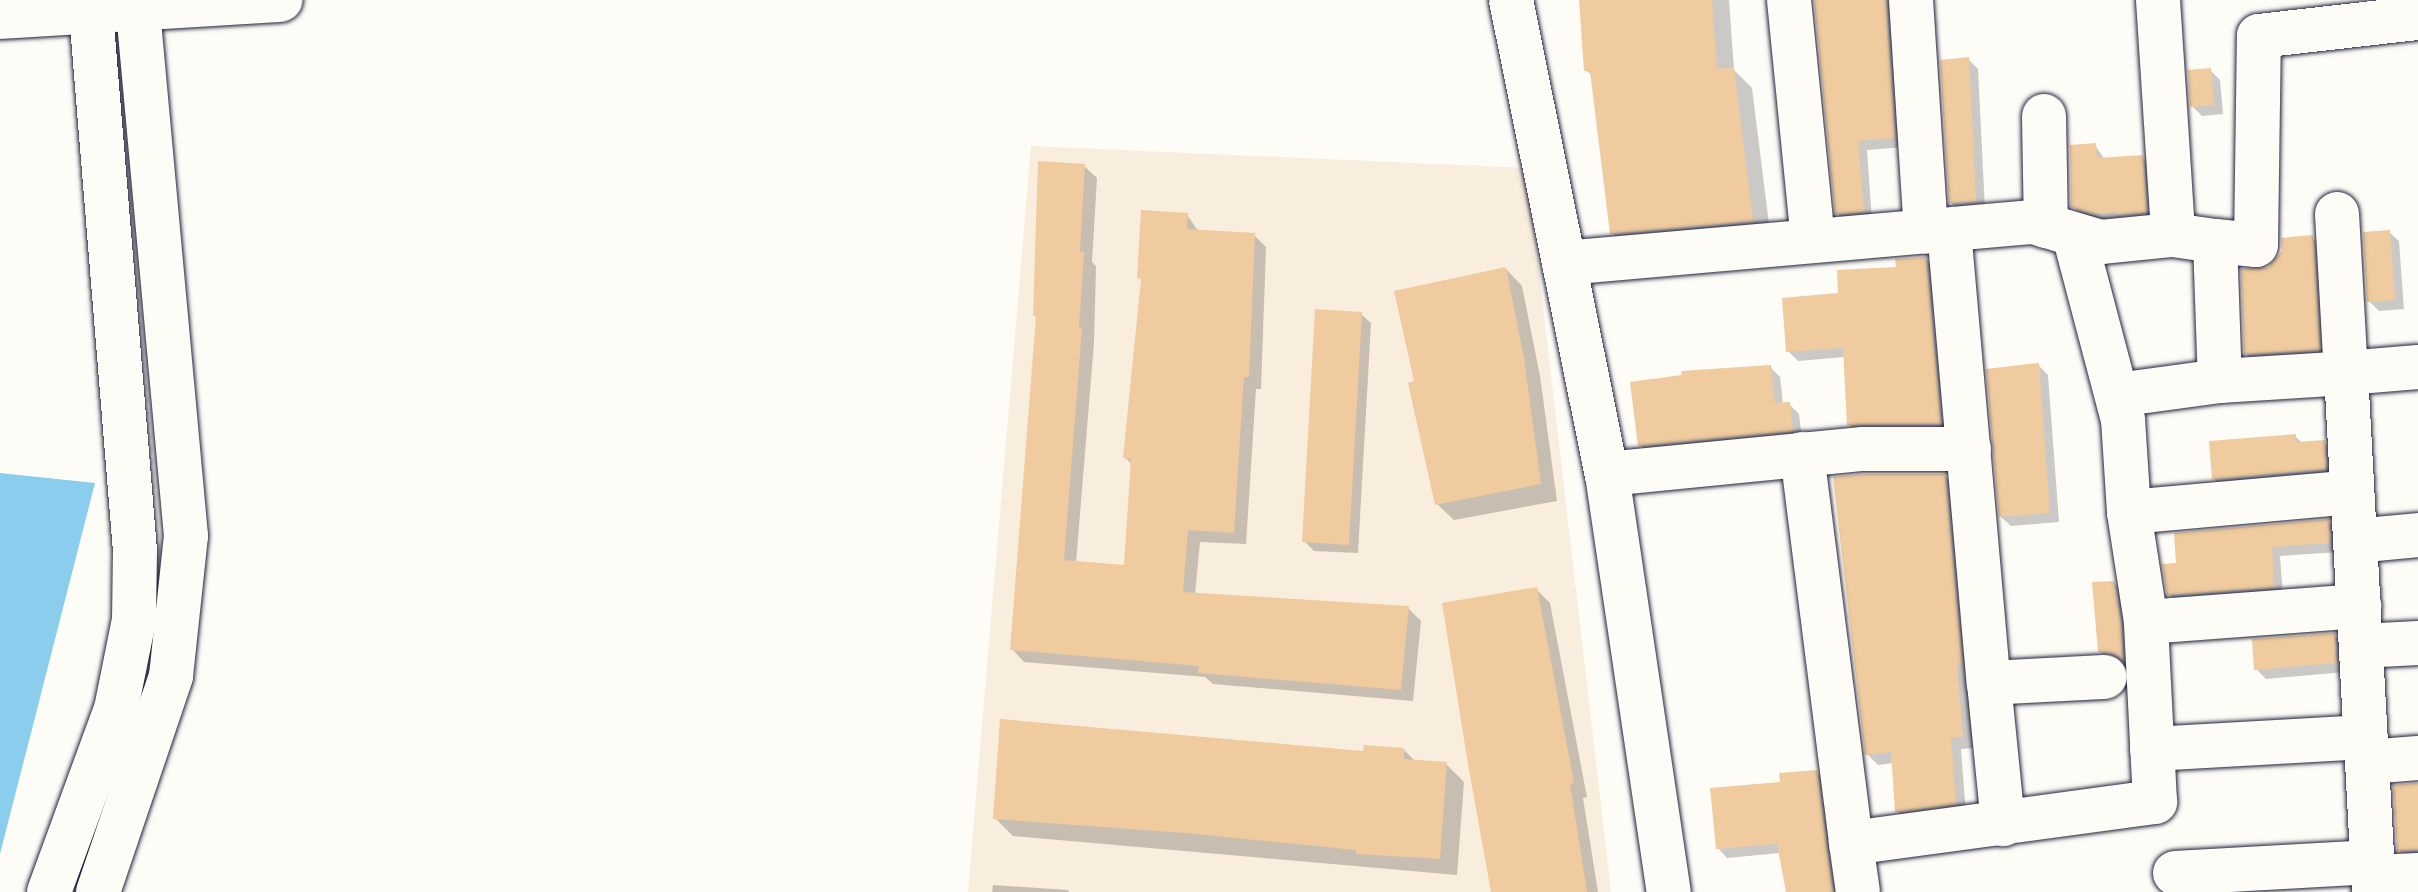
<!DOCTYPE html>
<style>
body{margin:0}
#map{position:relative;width:2418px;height:892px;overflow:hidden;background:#fdfcf7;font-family:Mali,sans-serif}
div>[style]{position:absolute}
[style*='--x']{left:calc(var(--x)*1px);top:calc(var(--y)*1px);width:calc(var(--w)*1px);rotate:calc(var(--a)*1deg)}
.built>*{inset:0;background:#f9eddd}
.water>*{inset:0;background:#8acdec}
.shadow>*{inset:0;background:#0003}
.building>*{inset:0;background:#efcb9f}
.roads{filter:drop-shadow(0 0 2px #22223b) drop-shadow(0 0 2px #22223b)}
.minor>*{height:44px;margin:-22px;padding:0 22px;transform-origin:22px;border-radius:22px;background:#fdfcf7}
span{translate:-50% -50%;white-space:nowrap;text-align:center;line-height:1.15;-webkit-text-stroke:8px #fdfcf7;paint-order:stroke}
</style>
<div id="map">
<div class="built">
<div style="clip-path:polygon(1031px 146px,1527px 168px,1611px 892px,968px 892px)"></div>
</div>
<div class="water">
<div style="clip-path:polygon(0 473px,95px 483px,0 854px)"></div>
</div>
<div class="shadow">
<div style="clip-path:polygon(1588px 0,1729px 0,1734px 70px,1752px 88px,1771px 240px,1631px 252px,1612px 233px,1592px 76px,1586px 70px)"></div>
<div style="clip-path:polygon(1816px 0,1897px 0,1904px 147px,1867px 150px,1872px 221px,1847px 223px,1837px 213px)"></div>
<div style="clip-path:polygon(1968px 59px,1978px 69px,1985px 210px,1961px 212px,1951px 203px)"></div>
<div style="clip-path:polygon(2210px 70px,2220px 80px,2223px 114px,2202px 116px,2192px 106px)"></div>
<div style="clip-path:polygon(2095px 145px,2105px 160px,2142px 157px,2152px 167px,2155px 222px,2104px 222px,2083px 216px,2073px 206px)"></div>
<div style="clip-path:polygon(1084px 166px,1097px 178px,1092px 262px,1096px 266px,1094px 343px,1076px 563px,1126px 568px,1132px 465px,1125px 457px,1143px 281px,1139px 278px,1187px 215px,1199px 232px,1254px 235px,1266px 247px,1261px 389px,1256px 389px,1246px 544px,1200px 542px,1195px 595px,1408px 608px,1421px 621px,1413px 701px,1213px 684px,1205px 677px,1024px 662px,1012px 649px,1038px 318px,1035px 315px)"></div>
<div style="clip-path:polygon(2389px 232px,2399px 241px,2404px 309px,2379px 311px,2369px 301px)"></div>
<div style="clip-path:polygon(2312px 237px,2322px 247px,2328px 359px,2256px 363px,2246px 354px,2269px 269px)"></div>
<div style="clip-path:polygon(1926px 259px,1935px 269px,1950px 433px,1859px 434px,1849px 425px,1845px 357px,1798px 361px,1788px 351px,1840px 295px)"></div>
<div style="clip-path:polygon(1506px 269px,1522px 286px,1540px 376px,1557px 501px,1454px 520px,1437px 504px,1417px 383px)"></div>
<div style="clip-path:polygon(1361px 314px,1371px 323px,1358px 553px,1314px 551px,1304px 541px)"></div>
<div style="clip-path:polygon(2038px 365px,2048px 375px,2059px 522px,2011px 526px,2001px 517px)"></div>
<div style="clip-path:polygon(1770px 367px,1780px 377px,1783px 404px,1789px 404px,1799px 414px,1802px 440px,1649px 455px,1640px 445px)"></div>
<div style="clip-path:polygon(2295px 436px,2303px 444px,2324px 442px,2333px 452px,2335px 478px,2223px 488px,2214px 479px)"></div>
<div style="clip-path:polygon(1945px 476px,1956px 487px,1973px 748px,1961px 749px,1966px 814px,1908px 822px,1897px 811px,1894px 763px,1878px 765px,1867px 754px)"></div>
<div style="clip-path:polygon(2328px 521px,2338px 531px,2339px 552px,2280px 556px,2283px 596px,2179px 604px,2169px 594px,2165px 566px)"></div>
<div style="clip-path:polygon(2114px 583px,2123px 592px,2127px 663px,2110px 661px,2100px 651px)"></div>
<div style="clip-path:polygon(1536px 589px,1550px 603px,1587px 797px,1583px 798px,1598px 892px,1492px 892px)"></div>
<div style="clip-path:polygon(2334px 635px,2344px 645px,2345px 672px,2266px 679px,2256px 669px)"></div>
<div style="clip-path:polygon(1404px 750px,1416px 762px,1446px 764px,1464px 782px,1457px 875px,1013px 836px,995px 818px)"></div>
<div style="clip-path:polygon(1816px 772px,1826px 782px,1840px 892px,1788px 892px,1781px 853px,1727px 858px,1718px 848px,1782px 784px)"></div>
<div style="clip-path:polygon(2418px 784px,2418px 859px,2408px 860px,2399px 850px)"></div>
<div style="clip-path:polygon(993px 885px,1068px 890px,1069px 892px,992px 892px)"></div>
</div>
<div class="building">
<div style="clip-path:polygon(1579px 0,1712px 0,1717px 69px,1734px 67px,1753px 221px,1610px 234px,1590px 71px,1584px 71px)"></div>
<div style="clip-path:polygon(1814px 0,1886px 0,1895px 138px,1858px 141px,1864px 212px,1835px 214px)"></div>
<div style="clip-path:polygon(1969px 57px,1976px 201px,1949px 203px,1940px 60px)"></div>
<div style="clip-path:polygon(2211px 68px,2214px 105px,2190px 107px,2188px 70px)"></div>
<div style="clip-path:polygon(2096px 143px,2097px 158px,2143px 155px,2147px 212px,2117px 215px,2117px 212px,2093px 214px,2071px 207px,2070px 145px)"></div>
<div style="clip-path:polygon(1038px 161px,1085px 164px,1080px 251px,1084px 252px,1079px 328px,1082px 328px,1064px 560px,1124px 565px,1131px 459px,1123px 458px,1141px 279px,1137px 278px,1141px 210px,1188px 213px,1187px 229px,1255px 233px,1249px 377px,1244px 377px,1234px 533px,1188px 530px,1183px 592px,1409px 606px,1401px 690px,1198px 673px,1199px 666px,1010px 650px,1036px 316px,1033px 316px)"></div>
<div style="clip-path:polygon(2390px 230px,2395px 300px,2367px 302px,2363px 232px)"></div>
<div style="clip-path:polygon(2313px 235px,2320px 350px,2244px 354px,2241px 269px,2268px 267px,2282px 251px,2281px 238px)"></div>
<div style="clip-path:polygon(1926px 257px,1941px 424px,1847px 425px,1843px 348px,1786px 352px,1782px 298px,1838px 293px,1837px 270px,1896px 267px,1895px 259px)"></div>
<div style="clip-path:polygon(1506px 267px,1524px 358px,1541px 484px,1435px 505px,1408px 383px,1414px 381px,1394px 291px)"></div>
<div style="clip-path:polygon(1315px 309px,1362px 312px,1349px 545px,1302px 542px)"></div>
<div style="clip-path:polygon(2039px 363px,2050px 513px,1999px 517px,1986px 369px)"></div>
<div style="clip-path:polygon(1771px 365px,1775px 403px,1790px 402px,1793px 431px,1638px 446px,1630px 382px,1682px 375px,1681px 371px)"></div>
<div style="clip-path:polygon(2296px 434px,2296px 442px,2325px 440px,2326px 469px,2212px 479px,2209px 441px)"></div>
<div style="clip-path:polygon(1864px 474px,1945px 474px,1962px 663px,1957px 663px,1963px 737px,1951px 738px,1956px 804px,1895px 812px,1891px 752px,1865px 755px,1833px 477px)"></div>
<div style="clip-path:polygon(2329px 519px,2330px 543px,2272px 547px,2274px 587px,2167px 595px,2162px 564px,2176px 563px,2174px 533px)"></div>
<div style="clip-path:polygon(2114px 581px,2121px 625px,2123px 660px,2116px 654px,2098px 652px,2092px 582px)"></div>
<div style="clip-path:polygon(1537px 587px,1574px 783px,1570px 784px,1587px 892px,1491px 892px,1468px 764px,1442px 603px)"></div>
<div style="clip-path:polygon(2335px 633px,2337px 663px,2254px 670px,2252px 639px)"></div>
<div style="clip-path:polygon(1000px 719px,1363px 751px,1364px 745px,1404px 748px,1404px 759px,1447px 762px,1440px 859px,1356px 854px,1356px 850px,1185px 833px,993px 819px)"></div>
<div style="clip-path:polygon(1817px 770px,1833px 892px,1786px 892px,1777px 844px,1716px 849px,1710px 788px,1780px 782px,1779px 773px)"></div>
<div style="clip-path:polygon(2418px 783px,2418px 850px,2397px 851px,2393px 785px)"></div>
</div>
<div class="roads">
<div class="minor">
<div style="--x:1511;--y:0;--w:484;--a:78.6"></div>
<div style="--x:1607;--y:474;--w:423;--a:81.6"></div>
<div style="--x:1789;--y:0;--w:242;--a:84.3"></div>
<div style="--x:1911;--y:0;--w:232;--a:86.3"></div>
<div style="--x:2158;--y:0;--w:235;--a:86.3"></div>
<div style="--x:0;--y:17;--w:281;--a:-3.5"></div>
<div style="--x:2044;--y:116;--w:110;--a:89"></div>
<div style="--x:2337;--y:214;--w:159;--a:86.8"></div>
<div style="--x:2346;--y:373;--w:72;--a:-4.8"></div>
<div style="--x:1949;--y:230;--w:455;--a:85"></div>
<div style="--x:1989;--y:683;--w:116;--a:-3"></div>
<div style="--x:2215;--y:241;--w:41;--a:5.6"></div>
<div style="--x:2256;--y:245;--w:209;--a:-89.2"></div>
<div style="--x:2259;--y:36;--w:160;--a:-6.5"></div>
<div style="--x:1564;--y:263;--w:471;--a:-5"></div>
<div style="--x:2033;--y:222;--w:71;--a:16.4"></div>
<div style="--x:2101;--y:242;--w:72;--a:-5.6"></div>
<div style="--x:2173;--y:235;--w:42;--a:8.1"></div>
<div style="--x:2215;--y:241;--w:140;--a:88"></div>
<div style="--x:2220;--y:381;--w:126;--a:-3.6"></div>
<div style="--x:2346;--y:373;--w:520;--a:86.91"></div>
<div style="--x:2117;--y:395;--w:104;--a:-7.7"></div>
<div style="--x:1802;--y:454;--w:392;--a:82.8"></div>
<div style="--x:1851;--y:843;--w:307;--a:-7.7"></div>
<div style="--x:2155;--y:802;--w:180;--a:-92.9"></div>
<div style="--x:2146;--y:622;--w:111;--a:-98.8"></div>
<div style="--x:2129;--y:512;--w:92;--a:-93.7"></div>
<div style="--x:2123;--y:420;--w:191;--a:-104.8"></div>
<div style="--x:1607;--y:474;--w:257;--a:-5.6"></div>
<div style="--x:1863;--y:449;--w:106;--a:0"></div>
<div style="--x:2129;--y:512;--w:224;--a:-5.1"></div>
<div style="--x:2355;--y:541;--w:63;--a:-5.4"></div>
<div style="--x:2146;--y:622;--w:214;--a:-4.3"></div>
<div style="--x:2361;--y:646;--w:57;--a:-3"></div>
<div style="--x:1989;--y:683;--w:142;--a:84.3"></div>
<div style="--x:2152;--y:749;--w:214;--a:-3.2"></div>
<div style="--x:2367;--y:762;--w:51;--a:-4.5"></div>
<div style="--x:1851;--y:843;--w:49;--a:81.9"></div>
<div style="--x:2175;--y:873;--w:198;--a:-3.2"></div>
<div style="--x:2374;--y:877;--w:44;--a:-2.6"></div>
<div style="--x:49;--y:892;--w:195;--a:-69.9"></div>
<div style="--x:116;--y:709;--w:91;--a:-78.6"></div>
<div style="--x:134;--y:620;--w:69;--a:-89.2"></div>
<div style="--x:135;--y:551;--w:553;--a:-94.67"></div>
<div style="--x:98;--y:892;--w:228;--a:-71.3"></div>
<div style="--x:171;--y:676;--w:141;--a:-83.9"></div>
<div style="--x:186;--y:536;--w:538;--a:-95.22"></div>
</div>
</div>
</div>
